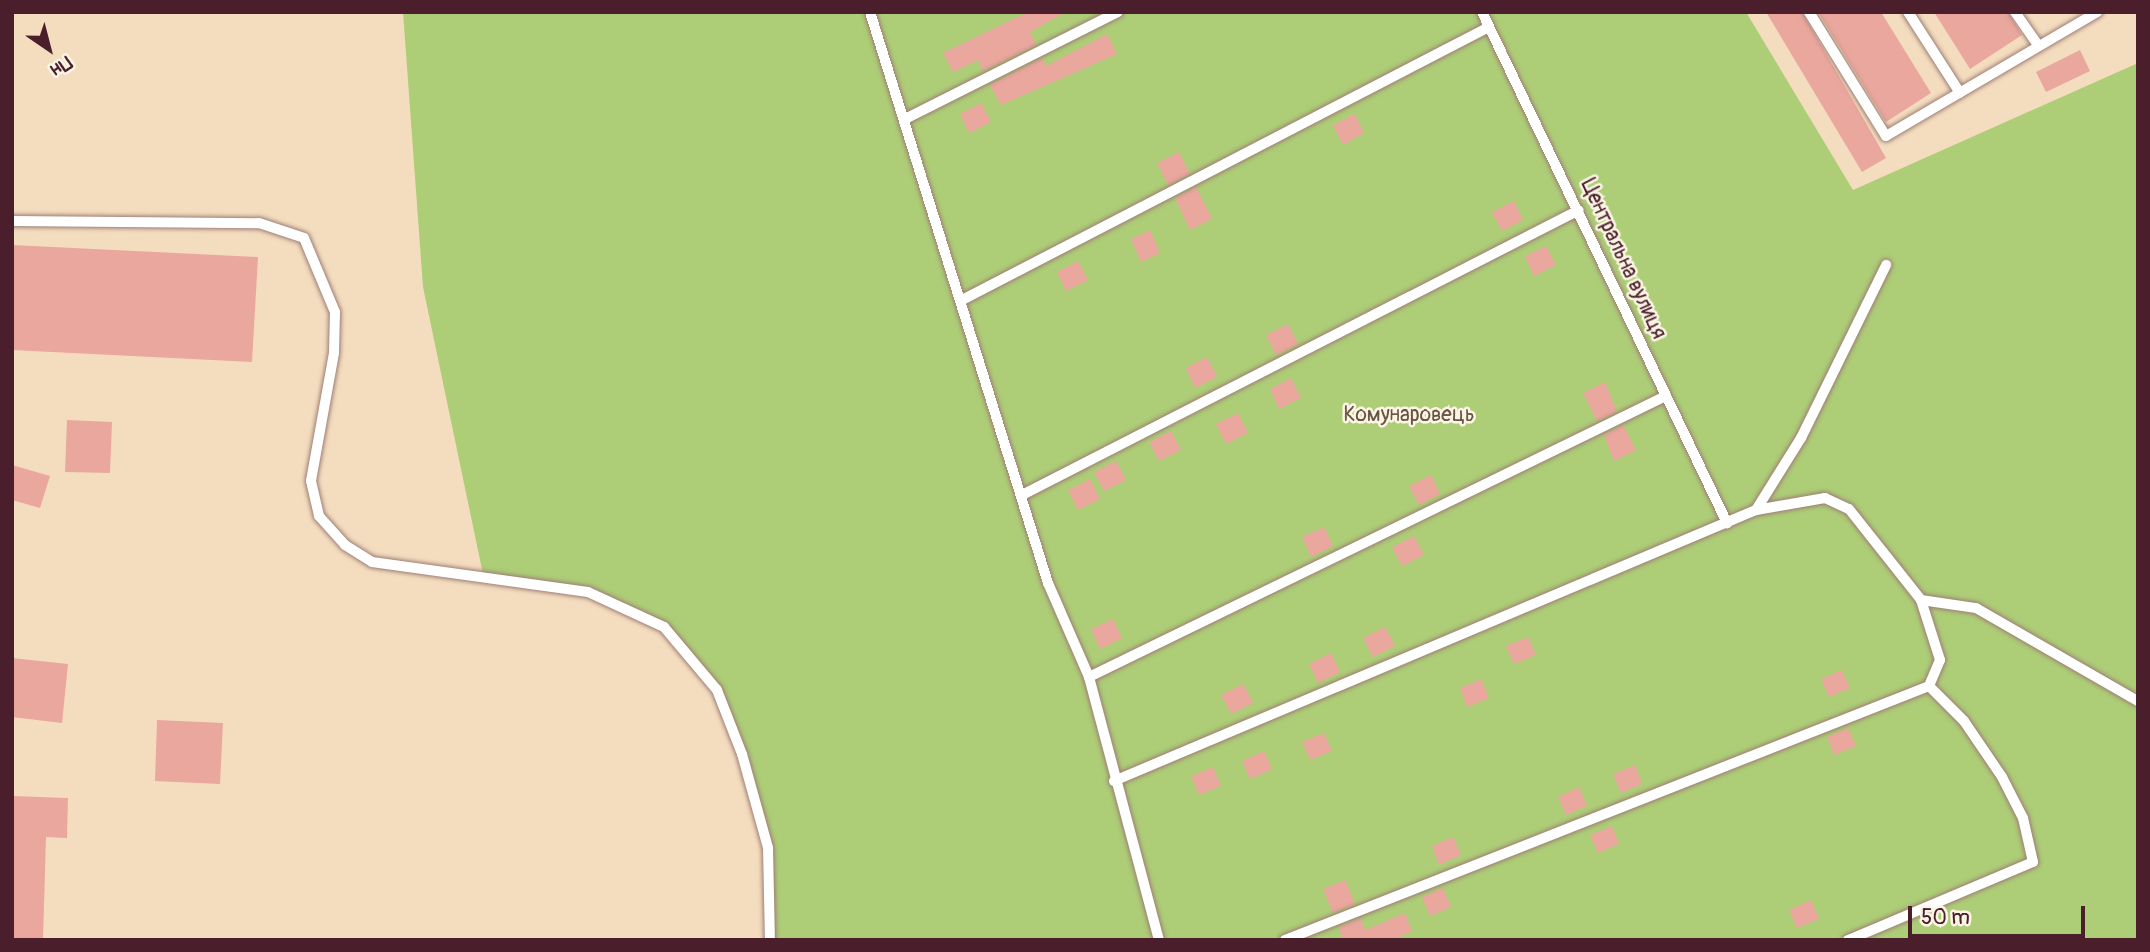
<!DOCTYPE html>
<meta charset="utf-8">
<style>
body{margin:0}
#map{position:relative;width:2150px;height:952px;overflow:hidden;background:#f4ddbf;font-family:Pangolin,sans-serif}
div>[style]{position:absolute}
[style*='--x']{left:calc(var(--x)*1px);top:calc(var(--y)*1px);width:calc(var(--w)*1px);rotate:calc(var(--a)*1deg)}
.green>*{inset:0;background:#adce77}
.building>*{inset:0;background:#eaa79e}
.roads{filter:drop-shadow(0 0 2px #9f7e75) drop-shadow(0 0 2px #9f7e75)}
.service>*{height:10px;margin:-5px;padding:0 5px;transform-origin:5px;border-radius:5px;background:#fff}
span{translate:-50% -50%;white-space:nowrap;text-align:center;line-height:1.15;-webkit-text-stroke:5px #fcf5e5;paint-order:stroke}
.street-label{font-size:21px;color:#4a1f2b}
.park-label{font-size:21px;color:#685442}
.frame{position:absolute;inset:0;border:14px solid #4a1f2b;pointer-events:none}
.north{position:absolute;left:14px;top:14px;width:70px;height:70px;-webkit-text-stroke:5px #fcf5e5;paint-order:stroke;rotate:145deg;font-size:19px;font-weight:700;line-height:28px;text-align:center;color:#4a1f2b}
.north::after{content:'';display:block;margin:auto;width:24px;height:32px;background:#4a1f2b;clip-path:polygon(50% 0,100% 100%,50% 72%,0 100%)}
.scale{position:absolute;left:1908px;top:906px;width:177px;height:32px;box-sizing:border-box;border:4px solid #4a1f2b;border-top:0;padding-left:9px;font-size:21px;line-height:24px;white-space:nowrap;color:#4a1f2b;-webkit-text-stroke:5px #fcf5e5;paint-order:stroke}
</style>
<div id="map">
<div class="green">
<div style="clip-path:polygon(403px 12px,1746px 12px,1853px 190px,2138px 63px,2138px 940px,770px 940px,768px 848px,717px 690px,664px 627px,588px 592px,484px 579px,423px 287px)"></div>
</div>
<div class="building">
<div style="clip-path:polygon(1028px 12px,1066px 12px,1030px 32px,1036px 45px,983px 71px,978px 60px,953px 72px,943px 53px)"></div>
<div style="clip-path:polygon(1766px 12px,1802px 12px,1886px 158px,1862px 172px)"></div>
<div style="clip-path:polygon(1818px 12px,1881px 12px,1931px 93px,1886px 122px)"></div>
<div style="clip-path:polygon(1934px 12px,2008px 12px,2022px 35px,1970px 69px)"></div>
<div style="clip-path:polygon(1107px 34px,1117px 54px,1001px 105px,990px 85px,1042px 58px,1046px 66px)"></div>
<div style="clip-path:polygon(2080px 50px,2090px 71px,2046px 92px,2036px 72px)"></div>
<div style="clip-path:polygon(981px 103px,991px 122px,969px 133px,960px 114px)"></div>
<div style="clip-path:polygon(1355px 114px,1364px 133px,1343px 145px,1333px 125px)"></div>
<div style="clip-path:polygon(1179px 152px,1190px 174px,1168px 185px,1157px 163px)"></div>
<div style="clip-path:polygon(1196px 187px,1212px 219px,1190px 230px,1175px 198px)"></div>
<div style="clip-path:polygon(1514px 201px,1523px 220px,1502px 231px,1492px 212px)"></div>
<div style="clip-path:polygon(1150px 230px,1160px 253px,1141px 262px,1131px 239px)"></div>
<div style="clip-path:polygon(12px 245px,258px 257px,252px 362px,12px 350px)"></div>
<div style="clip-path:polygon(1546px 246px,1556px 265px,1534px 276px,1525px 256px)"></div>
<div style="clip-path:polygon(1078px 261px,1088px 280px,1066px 291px,1057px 272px)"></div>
<div style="clip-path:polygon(1288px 324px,1298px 344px,1276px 355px,1266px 335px)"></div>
<div style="clip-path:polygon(1207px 357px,1217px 377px,1195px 388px,1186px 368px)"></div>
<div style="clip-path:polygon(1291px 378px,1301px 398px,1279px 409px,1270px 389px)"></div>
<div style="clip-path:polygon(1605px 382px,1617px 412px,1597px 421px,1583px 393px)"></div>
<div style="clip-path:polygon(1238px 413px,1248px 433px,1226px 444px,1216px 424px)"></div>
<div style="clip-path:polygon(67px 420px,112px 422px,110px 473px,65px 472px)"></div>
<div style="clip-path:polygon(1623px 425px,1636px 450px,1614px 461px,1604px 435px)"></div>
<div style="clip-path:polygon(1171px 431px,1181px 450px,1159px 461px,1149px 442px)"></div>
<div style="clip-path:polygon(1116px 461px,1126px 480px,1104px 491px,1094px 472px)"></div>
<div style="clip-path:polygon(12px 465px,50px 476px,40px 508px,12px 500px)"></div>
<div style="clip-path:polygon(1431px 475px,1440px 494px,1419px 505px,1409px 486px)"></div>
<div style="clip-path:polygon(1090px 479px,1100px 499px,1078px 510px,1068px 490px)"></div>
<div style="clip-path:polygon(1324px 527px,1333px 546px,1311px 557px,1302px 537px)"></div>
<div style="clip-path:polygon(1414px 536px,1424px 555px,1402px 566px,1392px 547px)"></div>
<div style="clip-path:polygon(1113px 619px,1122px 638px,1100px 649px,1091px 629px)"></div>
<div style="clip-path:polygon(1385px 627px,1395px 646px,1373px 657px,1363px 638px)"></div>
<div style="clip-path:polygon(1528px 637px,1536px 655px,1514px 664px,1506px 646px)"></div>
<div style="clip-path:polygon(1331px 653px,1340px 672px,1318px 683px,1309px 664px)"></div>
<div style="clip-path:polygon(12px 658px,68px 664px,62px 723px,12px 717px)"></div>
<div style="clip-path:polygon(1842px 670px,1850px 688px,1829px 697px,1821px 679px)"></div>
<div style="clip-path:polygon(1481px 679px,1489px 698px,1467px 707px,1460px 688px)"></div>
<div style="clip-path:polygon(1243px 684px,1253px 703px,1231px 714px,1221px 695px)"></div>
<div style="clip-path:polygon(157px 720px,223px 723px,220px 784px,155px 781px)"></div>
<div style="clip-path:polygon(1848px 728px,1856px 746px,1834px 755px,1827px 737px)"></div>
<div style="clip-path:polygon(1324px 733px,1332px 751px,1310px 760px,1302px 742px)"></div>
<div style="clip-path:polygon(1264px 751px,1272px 769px,1250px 779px,1242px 761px)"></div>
<div style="clip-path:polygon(1635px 765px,1642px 784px,1621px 793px,1613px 774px)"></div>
<div style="clip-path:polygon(1213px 767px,1221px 786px,1199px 795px,1191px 776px)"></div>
<div style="clip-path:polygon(1579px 787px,1587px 806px,1566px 815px,1558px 797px)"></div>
<div style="clip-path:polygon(12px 796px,68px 798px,67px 838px,46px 837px,43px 940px,12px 940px)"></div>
<div style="clip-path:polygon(1612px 826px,1619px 844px,1598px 853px,1590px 835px)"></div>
<div style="clip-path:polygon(1453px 837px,1461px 855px,1439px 865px,1432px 846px)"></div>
<div style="clip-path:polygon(1345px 880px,1355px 904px,1333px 913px,1323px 889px)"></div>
<div style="clip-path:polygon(1443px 888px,1451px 907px,1430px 916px,1422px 897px)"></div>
<div style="clip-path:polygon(1811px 900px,1819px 919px,1797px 928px,1789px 910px)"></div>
<div style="clip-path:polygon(1405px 913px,1412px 931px,1392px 940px,1342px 940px,1339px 927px,1361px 918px,1365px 930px)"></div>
</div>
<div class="roads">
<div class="service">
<div style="--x:870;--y:12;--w:598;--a:72.69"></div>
<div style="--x:1048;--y:583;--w:103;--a:66.4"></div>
<div style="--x:1089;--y:677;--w:272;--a:75.1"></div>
<div style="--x:1482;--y:12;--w:567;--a:64.38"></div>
<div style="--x:1809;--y:12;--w:146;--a:58.2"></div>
<div style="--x:1886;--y:136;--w:245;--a:-30.4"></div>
<div style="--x:1908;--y:12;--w:96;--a:57.3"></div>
<div style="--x:2015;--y:12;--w:40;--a:55.1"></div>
<div style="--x:907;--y:118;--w:236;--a:-26.7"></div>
<div style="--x:12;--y:221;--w:247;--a:0.5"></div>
<div style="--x:259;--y:223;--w:47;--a:18.4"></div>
<div style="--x:304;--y:238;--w:80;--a:67.3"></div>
<div style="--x:335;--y:312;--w:41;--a:91.4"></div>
<div style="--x:334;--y:353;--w:130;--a:100.2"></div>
<div style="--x:311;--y:481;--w:36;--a:77"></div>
<div style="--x:319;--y:516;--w:39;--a:48"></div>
<div style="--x:345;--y:545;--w:32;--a:32"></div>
<div style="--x:372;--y:562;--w:218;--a:7.9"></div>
<div style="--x:588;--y:592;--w:84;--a:24.7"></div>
<div style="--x:664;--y:627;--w:82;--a:49.9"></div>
<div style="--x:717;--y:690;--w:69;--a:68.7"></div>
<div style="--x:742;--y:754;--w:98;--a:74.5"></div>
<div style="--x:768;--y:848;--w:92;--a:88.8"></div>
<div style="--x:964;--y:299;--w:591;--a:-27.39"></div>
<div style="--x:1024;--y:494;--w:623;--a:-27.1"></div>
<div style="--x:1756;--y:510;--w:85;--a:-58"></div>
<div style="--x:1801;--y:438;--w:193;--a:-63.8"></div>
<div style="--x:1921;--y:600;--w:56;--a:8.3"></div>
<div style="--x:1976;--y:608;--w:187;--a:29.9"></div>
<div style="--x:1089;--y:677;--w:642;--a:-25.97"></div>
<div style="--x:1114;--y:781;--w:697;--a:-22.89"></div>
<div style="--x:1756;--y:510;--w:70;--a:-9.9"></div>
<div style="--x:1825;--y:498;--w:26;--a:25"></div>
<div style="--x:1849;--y:509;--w:116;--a:51.6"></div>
<div style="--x:1921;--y:600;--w:63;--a:72.4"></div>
<div style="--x:1940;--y:660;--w:28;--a:113"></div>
<div style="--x:1929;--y:686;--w:49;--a:45"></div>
<div style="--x:1964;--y:721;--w:68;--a:55.8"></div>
<div style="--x:2002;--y:777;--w:46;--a:62.9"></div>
<div style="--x:2023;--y:818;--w:45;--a:77.2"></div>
<div style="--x:2033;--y:862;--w:201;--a:157.1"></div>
<div style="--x:1285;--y:940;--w:692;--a:-21.52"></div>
</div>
</div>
<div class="street-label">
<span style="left:1623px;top:259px;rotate:65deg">Центральна вулиця</span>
</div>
<div class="park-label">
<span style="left:1409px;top:415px">Комунаровець</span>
</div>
<div class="frame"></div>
<div class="north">Пн</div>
<div class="scale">50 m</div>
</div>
